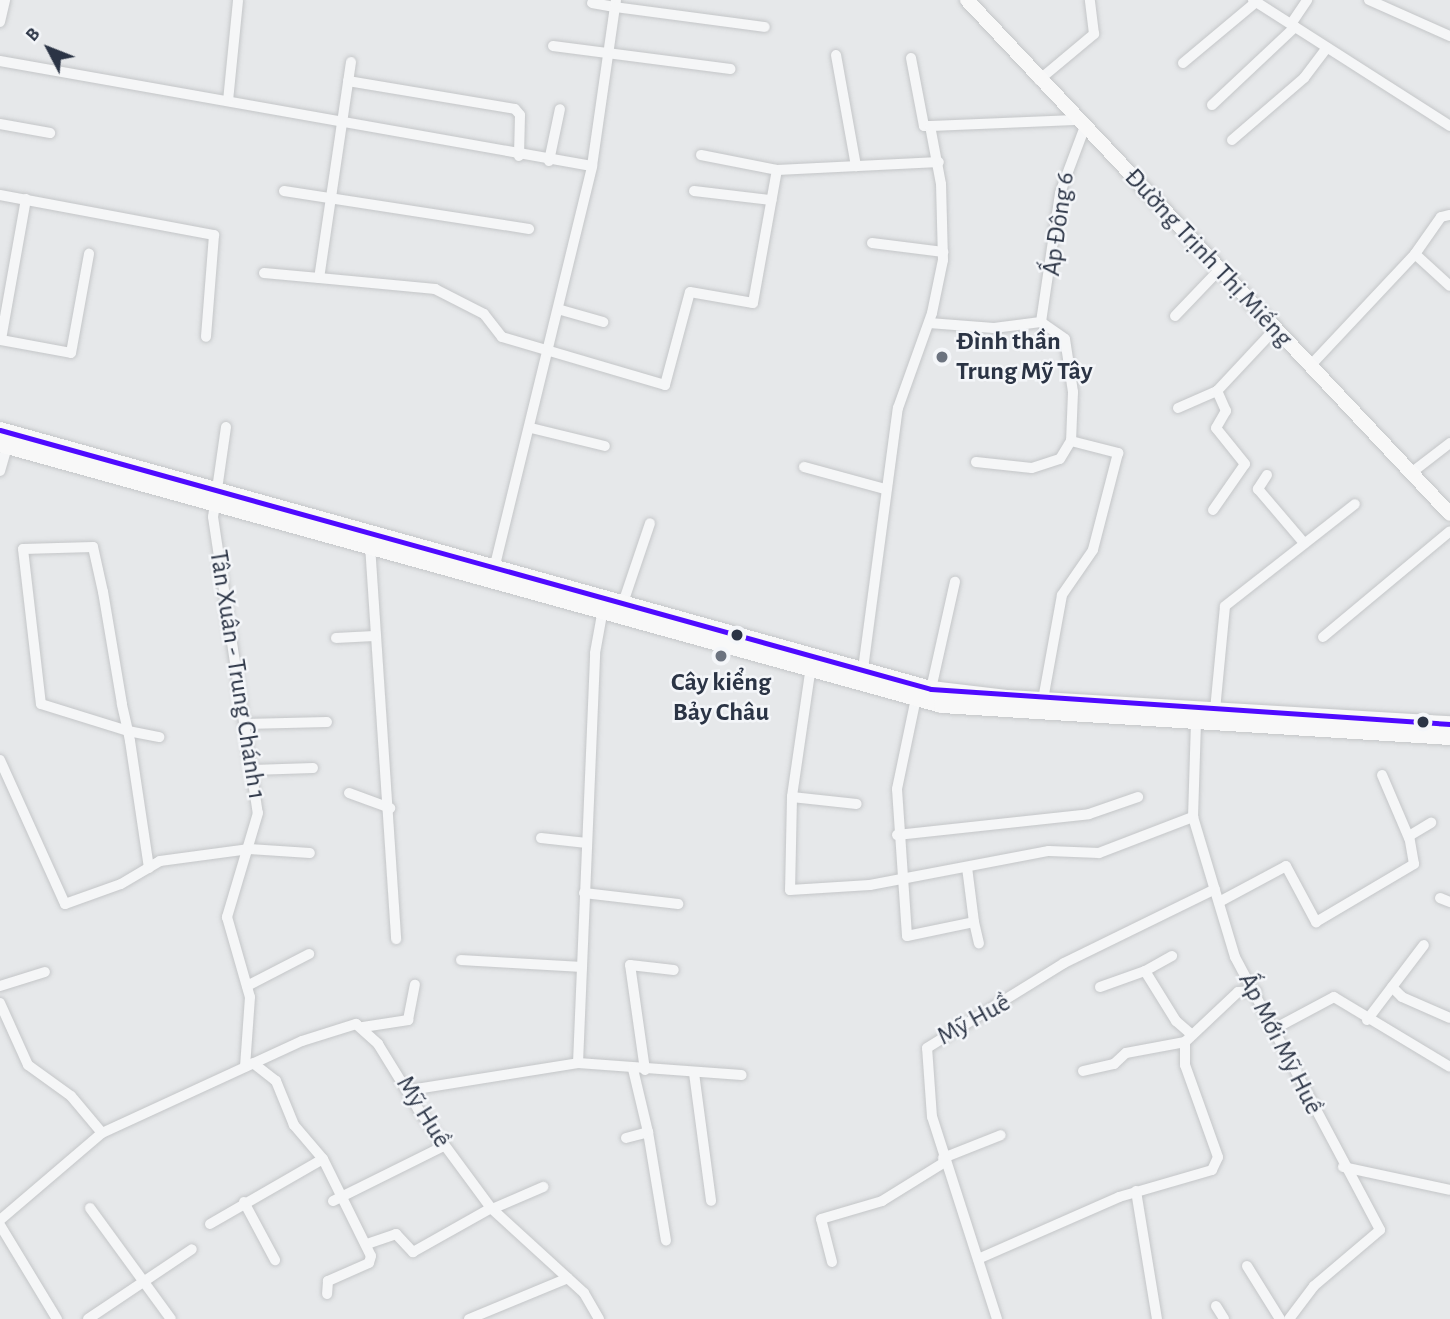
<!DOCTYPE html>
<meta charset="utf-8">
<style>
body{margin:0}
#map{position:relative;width:1450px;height:1319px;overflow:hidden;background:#e6e8ea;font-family:"Alegreya Sans",sans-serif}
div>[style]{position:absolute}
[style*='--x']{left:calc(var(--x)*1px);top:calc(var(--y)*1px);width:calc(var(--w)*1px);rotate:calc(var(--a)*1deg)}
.roads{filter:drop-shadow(0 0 2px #c4c6c8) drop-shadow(0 0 2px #c4c6c8)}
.minor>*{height:10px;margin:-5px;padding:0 5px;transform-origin:5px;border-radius:5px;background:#f5f6f7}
.secondary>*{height:14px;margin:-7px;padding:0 7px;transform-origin:7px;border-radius:7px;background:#f8f8f8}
.primary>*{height:16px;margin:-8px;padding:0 8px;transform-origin:8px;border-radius:8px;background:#f8f8f8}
.bus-1>*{height:5px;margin:-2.5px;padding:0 2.5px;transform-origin:2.5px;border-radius:2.5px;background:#4f0aff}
.dots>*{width:19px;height:19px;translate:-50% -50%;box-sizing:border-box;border:4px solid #f4f6f9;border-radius:50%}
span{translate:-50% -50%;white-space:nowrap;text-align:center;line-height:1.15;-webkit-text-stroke:5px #f4f6f9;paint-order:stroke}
.street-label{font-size:26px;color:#2b3445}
.poi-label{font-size:26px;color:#2b3445;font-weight:700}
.left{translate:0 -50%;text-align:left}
.north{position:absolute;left:14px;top:14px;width:70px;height:70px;-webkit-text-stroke:5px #f4f6f9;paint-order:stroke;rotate:312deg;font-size:19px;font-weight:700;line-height:28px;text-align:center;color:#2b3445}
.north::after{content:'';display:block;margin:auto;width:24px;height:32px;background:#2b3445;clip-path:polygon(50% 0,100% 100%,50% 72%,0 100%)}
</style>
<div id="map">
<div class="roads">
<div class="minor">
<div style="--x:1253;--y:0;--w:234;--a:32.6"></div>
<div style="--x:1369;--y:0;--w:89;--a:24"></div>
<div style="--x:592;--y:3;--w:23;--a:10"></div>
<div style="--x:615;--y:7;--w:7;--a:-82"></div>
<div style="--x:0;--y:22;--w:23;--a:-77"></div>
<div style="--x:1291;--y:24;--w:29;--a:-56"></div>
<div style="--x:553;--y:46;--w:179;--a:7.4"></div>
<div style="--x:836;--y:55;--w:113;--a:79.8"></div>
<div style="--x:911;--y:58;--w:69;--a:79.2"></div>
<div style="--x:924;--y:126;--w:6;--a:0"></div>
<div style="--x:0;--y:61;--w:601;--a:10.06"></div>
<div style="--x:592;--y:166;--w:161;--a:-81.8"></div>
<div style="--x:615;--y:7;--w:151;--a:7.6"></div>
<div style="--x:351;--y:62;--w:218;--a:98.4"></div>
<div style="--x:319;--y:278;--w:117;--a:5.4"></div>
<div style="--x:435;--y:289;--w:55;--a:27"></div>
<div style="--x:484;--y:314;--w:29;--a:52"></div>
<div style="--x:502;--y:337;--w:170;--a:16.4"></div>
<div style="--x:665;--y:385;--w:96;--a:-75"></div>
<div style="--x:690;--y:292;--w:64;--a:9.9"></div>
<div style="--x:753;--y:303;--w:135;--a:-79.8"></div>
<div style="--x:777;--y:170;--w:162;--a:-2.8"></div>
<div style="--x:1183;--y:63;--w:95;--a:-39.9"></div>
<div style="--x:1039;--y:80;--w:72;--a:-39.9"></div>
<div style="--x:1094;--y:34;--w:34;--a:-97"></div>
<div style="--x:348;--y:81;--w:169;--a:9.5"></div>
<div style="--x:515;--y:109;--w:8;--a:50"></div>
<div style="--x:520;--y:115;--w:41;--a:91.4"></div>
<div style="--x:228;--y:101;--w:101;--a:-84.3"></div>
<div style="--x:1212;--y:105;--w:114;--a:-43.2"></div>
<div style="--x:0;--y:124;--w:51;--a:10.2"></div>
<div style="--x:1232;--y:140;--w:95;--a:-40.7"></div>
<div style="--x:1304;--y:78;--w:38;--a:-53"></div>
<div style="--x:701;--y:155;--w:77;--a:11.2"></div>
<div style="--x:549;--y:161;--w:53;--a:-78.1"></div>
<div style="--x:284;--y:191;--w:248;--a:8.8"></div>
<div style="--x:694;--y:191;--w:78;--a:6.7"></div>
<div style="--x:0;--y:195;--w:218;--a:10.6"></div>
<div style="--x:214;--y:235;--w:102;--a:94.5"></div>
<div style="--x:26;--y:199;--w:143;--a:100.1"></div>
<div style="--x:1;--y:340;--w:71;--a:10.5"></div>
<div style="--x:71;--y:353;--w:101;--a:-79.7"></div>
<div style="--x:872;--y:243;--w:72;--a:7.2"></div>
<div style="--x:1415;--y:254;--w:47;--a:42.4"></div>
<div style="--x:264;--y:273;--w:55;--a:5.2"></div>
<div style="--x:561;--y:310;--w:44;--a:15.9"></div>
<div style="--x:1175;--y:316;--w:65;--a:-46.2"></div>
<div style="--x:1041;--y:322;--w:29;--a:35"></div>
<div style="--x:1065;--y:339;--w:54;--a:81.4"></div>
<div style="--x:1073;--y:392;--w:49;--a:92.3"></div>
<div style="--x:1071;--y:441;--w:49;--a:14.3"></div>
<div style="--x:1118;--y:453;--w:100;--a:104.5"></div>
<div style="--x:1093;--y:550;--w:55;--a:124.6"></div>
<div style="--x:1062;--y:595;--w:107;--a:100.3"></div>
<div style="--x:1041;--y:322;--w:130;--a:-81.6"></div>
<div style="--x:1060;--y:193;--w:68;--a:-69.4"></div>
<div style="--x:929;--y:323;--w:65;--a:4.4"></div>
<div style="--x:994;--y:328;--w:47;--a:-7.3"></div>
<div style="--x:1310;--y:366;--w:154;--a:-46.8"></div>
<div style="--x:1415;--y:254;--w:45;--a:-54.9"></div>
<div style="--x:1441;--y:217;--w:9;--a:-13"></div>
<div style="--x:1178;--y:408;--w:43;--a:-23.6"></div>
<div style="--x:226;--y:427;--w:91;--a:98.2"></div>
<div style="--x:213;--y:517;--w:299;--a:81.4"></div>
<div style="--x:258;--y:813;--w:109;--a:106.6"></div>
<div style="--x:227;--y:917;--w:83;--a:74"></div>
<div style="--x:250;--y:997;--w:70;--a:94.1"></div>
<div style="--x:531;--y:428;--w:76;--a:13.7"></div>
<div style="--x:976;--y:462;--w:56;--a:6.1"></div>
<div style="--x:1032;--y:468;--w:29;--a:-18"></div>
<div style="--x:1060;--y:459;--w:21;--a:-59"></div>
<div style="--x:804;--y:467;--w:84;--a:15.2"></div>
<div style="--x:0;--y:471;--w:26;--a:-74"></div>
<div style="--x:1411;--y:473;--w:49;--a:-37.6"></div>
<div style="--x:1267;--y:475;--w:17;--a:123"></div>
<div style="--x:1258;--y:489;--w:71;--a:49.6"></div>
<div style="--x:1213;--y:510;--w:56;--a:-55.2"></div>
<div style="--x:1245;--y:464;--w:46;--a:-128.9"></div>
<div style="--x:1216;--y:428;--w:20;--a:-60"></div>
<div style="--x:1226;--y:411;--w:22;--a:-114"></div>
<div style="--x:1217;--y:391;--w:85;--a:-46.9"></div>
<div style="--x:370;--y:545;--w:395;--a:86.2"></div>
<div style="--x:495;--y:565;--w:411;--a:-76.3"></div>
<div style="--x:624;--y:600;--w:81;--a:-71.3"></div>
<div style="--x:1323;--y:637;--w:165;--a:-39.8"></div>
<div style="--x:336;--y:638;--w:38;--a:-3"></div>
<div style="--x:811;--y:666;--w:132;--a:98.3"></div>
<div style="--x:792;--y:797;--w:93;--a:91.2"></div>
<div style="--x:790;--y:890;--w:80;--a:-3.6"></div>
<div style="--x:870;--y:885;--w:182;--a:-10.8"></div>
<div style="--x:1049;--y:851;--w:50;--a:2.3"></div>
<div style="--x:1099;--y:853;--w:101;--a:-21"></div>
<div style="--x:863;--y:669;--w:263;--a:-82.4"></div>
<div style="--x:898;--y:408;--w:101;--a:-70.3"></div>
<div style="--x:932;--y:313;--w:54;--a:-78.3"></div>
<div style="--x:943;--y:260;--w:76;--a:-91.5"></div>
<div style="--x:941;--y:184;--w:59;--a:-100.7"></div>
<div style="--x:930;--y:126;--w:146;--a:-2.4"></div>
<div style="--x:931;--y:689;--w:110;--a:-77.4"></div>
<div style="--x:916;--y:698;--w:93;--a:101.8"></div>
<div style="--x:897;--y:789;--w:147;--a:86.1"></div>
<div style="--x:907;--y:936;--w:68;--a:-11.8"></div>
<div style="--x:974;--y:922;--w:55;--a:-97.3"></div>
<div style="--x:1215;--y:710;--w:104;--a:-84.5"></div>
<div style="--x:1225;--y:606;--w:165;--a:-38.1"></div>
<div style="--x:1196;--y:722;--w:95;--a:91.8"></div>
<div style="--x:1193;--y:817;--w:146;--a:73.3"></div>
<div style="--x:1235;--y:957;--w:309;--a:62"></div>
<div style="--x:1380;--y:1230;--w:87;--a:139.7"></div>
<div style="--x:1314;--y:1286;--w:41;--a:127.1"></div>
<div style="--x:245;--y:724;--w:82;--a:-1.4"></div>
<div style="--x:0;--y:760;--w:158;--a:65.7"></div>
<div style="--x:65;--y:904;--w:59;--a:-19.7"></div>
<div style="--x:121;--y:884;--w:45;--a:-30.5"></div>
<div style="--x:160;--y:861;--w:90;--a:-7.7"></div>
<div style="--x:249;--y:849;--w:61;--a:3.8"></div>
<div style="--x:252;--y:770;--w:61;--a:-1.9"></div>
<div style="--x:1382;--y:775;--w:69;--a:66.8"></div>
<div style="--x:349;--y:793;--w:44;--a:20.1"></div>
<div style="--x:792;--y:797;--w:65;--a:6.1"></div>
<div style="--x:897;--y:835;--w:193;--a:-6.2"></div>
<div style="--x:1089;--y:814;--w:52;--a:-19.1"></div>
<div style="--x:541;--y:838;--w:46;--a:6.2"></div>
<div style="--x:149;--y:868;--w:128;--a:-98.5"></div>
<div style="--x:130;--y:741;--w:10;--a:-101"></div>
<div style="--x:128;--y:731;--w:28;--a:-103"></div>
<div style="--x:122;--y:704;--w:114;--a:-99.6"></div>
<div style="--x:103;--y:592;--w:46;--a:-102.5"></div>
<div style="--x:93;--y:547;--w:70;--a:178.4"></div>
<div style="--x:23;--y:549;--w:156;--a:83.4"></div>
<div style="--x:41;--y:704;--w:91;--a:17.2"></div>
<div style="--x:128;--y:731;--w:32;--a:11"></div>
<div style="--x:584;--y:893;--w:95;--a:6.7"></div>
<div style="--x:1440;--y:898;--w:11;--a:22"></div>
<div style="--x:1219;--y:902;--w:76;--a:-28.2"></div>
<div style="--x:1286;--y:866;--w:64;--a:61.8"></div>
<div style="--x:1316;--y:922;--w:114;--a:-30.6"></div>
<div style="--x:1414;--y:864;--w:28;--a:-100"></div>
<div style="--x:1409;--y:836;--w:26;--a:-31"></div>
<div style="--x:974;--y:922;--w:22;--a:77"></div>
<div style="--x:461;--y:960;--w:121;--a:3.3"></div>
<div style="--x:1145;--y:971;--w:31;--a:-29"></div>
<div style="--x:0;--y:986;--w:47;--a:-17.3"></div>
<div style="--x:247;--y:986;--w:70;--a:-27.3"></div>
<div style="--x:1100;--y:987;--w:48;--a:-19.6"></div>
<div style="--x:1145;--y:971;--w:59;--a:58.2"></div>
<div style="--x:1176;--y:1021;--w:18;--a:41"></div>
<div style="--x:1392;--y:987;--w:14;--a:45"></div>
<div style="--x:1402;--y:997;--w:52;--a:23.6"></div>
<div style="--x:0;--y:1003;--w:68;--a:65.7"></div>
<div style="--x:28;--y:1065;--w:53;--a:35.8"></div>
<div style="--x:71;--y:1096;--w:48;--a:50"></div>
<div style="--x:1367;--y:1020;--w:94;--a:-52.8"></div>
<div style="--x:363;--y:1027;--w:46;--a:-8.8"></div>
<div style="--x:408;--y:1020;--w:36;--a:-79"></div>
<div style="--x:1274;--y:1029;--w:68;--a:-28.1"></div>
<div style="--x:1334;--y:997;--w:135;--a:31.1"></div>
<div style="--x:578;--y:1063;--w:410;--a:-87.6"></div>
<div style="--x:595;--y:653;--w:45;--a:-79.7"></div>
<div style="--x:645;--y:1070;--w:106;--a:-98.1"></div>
<div style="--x:630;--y:965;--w:44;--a:6.5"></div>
<div style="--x:1083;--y:1071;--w:32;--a:-13"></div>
<div style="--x:1114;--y:1064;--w:16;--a:-43"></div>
<div style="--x:1126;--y:1053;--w:60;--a:-10.6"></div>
<div style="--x:694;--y:1073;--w:129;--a:82.4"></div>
<div style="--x:410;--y:1090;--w:170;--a:-9.1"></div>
<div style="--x:578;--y:1063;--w:164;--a:4.2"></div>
<div style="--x:648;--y:1132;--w:110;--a:80.6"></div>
<div style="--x:626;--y:1138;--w:23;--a:-15"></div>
<div style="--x:648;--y:1132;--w:65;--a:-103.4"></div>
<div style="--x:943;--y:1158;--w:62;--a:-21.6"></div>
<div style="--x:323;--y:1159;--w:108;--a:63.7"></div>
<div style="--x:371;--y:1256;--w:7;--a:106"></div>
<div style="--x:369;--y:1263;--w:45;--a:156.3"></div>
<div style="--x:328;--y:1281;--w:13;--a:94"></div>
<div style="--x:1343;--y:1167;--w:109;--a:12.1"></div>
<div style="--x:1136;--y:1191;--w:130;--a:80.7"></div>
<div style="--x:333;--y:1201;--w:124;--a:-26.4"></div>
<div style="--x:244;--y:1202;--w:66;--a:61.9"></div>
<div style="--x:90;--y:1208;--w:137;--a:53.9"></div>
<div style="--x:492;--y:1209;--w:56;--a:-23.3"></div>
<div style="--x:0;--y:1220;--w:134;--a:-40.5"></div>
<div style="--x:102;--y:1133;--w:220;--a:-24.7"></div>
<div style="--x:302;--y:1041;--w:57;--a:-17.5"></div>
<div style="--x:356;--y:1024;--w:30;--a:42"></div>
<div style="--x:378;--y:1044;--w:76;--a:58.4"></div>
<div style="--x:418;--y:1109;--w:123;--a:53.6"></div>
<div style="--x:491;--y:1208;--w:126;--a:42.4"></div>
<div style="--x:584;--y:1293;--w:30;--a:60"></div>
<div style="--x:210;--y:1224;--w:130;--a:-29.9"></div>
<div style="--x:323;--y:1159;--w:45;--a:-130.5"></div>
<div style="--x:294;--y:1125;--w:48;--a:-112.2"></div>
<div style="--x:276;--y:1081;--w:29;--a:-142"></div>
<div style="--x:0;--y:1225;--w:110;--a:58.8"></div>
<div style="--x:367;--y:1244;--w:31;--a:-19"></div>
<div style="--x:396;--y:1234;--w:25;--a:47"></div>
<div style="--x:413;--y:1252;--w:90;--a:-29.4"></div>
<div style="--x:978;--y:1259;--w:154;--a:-23.7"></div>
<div style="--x:1119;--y:1197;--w:97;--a:-16.2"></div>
<div style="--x:1212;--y:1170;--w:14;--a:-65"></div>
<div style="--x:1218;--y:1157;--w:98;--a:-109.7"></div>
<div style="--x:1185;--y:1065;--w:23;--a:-90"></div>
<div style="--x:1185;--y:1042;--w:73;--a:-43.3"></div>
<div style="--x:1238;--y:992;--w:18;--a:-3"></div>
<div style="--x:832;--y:1262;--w:44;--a:-104.3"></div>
<div style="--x:821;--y:1219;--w:64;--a:-16.4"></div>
<div style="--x:882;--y:1201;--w:74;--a:-31.8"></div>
<div style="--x:1247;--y:1266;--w:62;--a:58.1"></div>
<div style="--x:1216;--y:1306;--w:15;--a:58"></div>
<div style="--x:88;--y:1319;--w:125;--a:-33.9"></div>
<div style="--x:469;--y:1319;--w:107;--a:-22.5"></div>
<div style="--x:997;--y:1319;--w:212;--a:-107.8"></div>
<div style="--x:932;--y:1117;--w:69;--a:-94.1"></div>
<div style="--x:927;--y:1048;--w:161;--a:-31.8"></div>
<div style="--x:1064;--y:963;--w:168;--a:-26.1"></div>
</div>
<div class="secondary">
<div style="--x:967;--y:0;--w:705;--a:46.78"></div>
</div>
<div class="primary">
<div style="--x:0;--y:430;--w:966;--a:15.55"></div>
<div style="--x:931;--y:689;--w:78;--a:6.7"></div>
<div style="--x:1008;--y:698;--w:443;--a:3.4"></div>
<div style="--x:0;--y:444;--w:977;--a:15.49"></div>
<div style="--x:942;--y:705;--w:509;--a:3.6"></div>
</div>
</div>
<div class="bus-1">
<div style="--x:0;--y:430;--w:966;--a:15.55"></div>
<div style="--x:931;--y:689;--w:520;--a:3.86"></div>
</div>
<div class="dots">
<div style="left:942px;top:357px;background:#6c737f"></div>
<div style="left:737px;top:635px;background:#2b3445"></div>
<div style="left:721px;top:656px;background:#6c737f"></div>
<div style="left:1423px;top:722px;background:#2b3445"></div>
</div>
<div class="street-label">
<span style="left:1059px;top:224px;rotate:-82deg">Ấp Đông 6</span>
<span style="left:1208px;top:258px;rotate:47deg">Đường Trịnh Thị Miếng</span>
<span style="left:237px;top:675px;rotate:81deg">Tân Xuân - Trung Chánh 1</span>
<span style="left:974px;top:1020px;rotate:-29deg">Mỹ Huề</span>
<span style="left:1280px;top:1044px;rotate:63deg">Ấp Mới Mỹ Huề</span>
<span style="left:423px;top:1112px;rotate:58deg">Mỹ Huề</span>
</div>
<div class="poi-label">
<span class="left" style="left:956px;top:357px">Đình thần<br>Trung Mỹ Tây</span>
<span style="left:721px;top:698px">Cây kiểng<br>Bảy Châu</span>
</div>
<div class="north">B</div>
</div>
